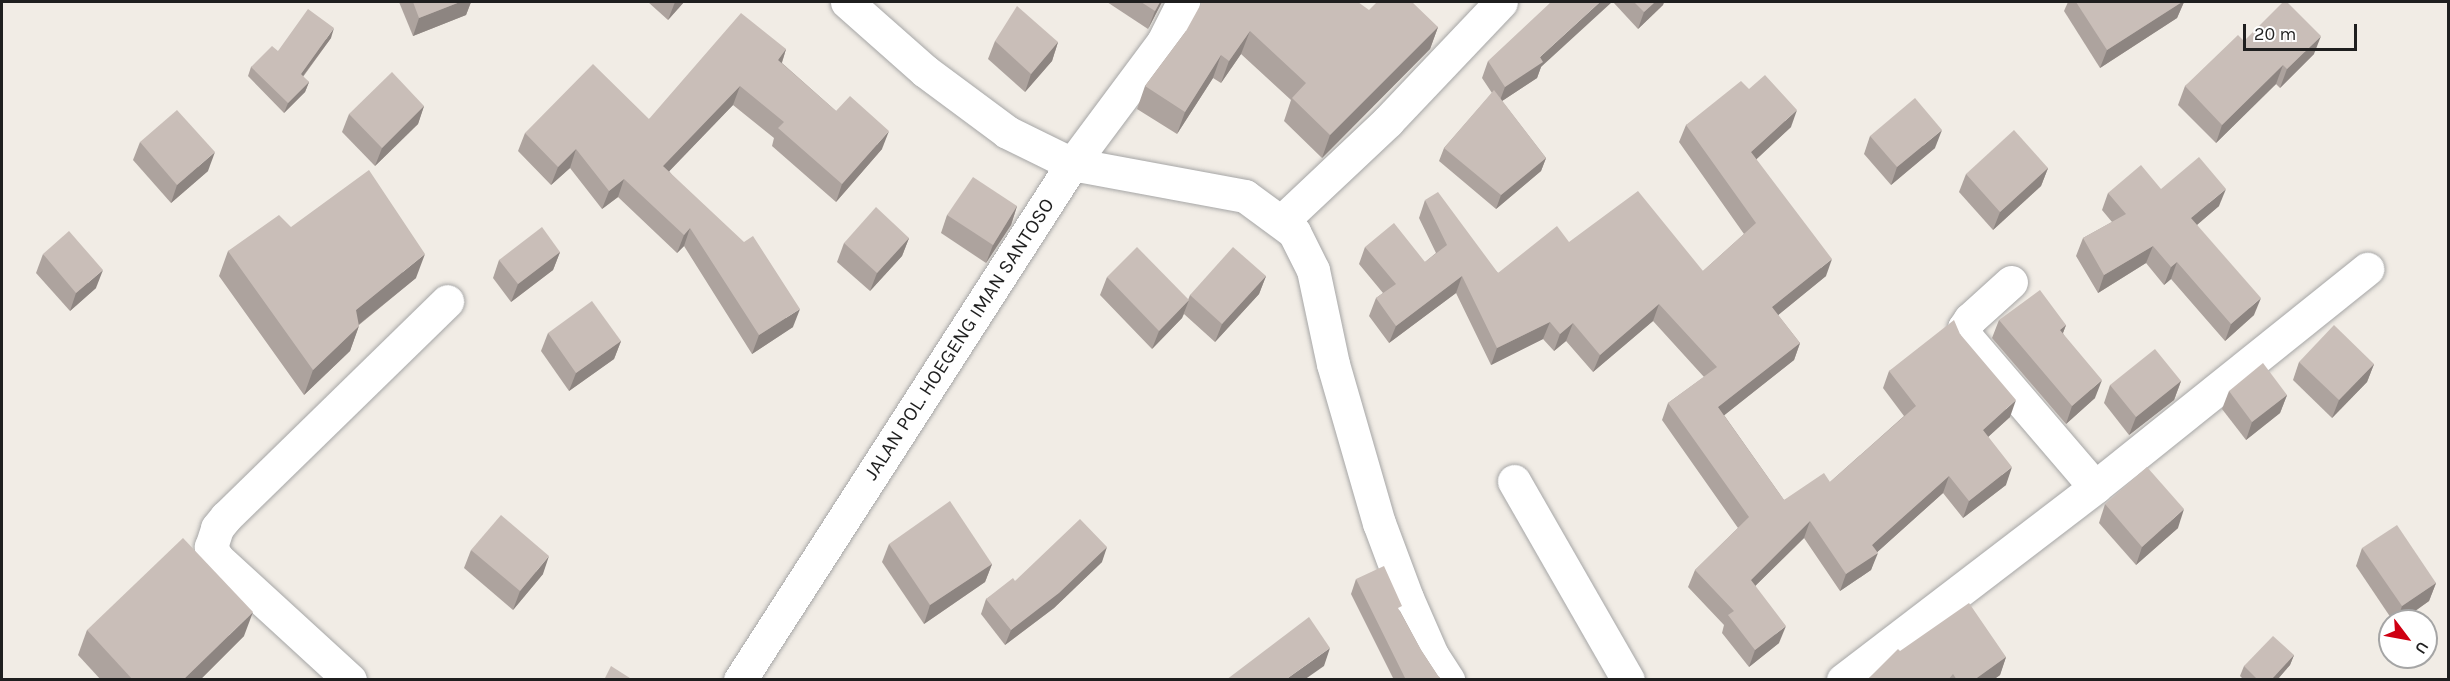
<!DOCTYPE html>
<style>
body{margin:0}
#map{position:relative;width:2450px;height:681px;overflow:hidden;background:#f1ece5;font-family:Karla,sans-serif}
div>[style]{position:absolute}
[style*='--x']{left:calc(var(--x)*1px);top:calc(var(--y)*1px);width:calc(var(--w)*1px);rotate:calc(var(--a)*1deg)}
.roads{filter:drop-shadow(0 0 2px #a6a6a6) drop-shadow(0 0 2px #a6a6a6)}
.minor>*{height:33px;margin:-16.5px;padding:0 16.5px;transform-origin:16.5px;border-radius:16.5px;background:#fff}
.tertiary>*{height:33px;margin:-16.5px;padding:0 16.5px;transform-origin:16.5px;border-radius:16.5px;background:#fff}
.wall>*{inset:0;background:#ada39e}
.shaded-wall>*{inset:0;background:#8d8581}
.building>*{inset:0;background:#c9beb8}
span{translate:-50% -50%;white-space:nowrap;text-align:center;line-height:1.15;-webkit-text-stroke:4.5px #fff;paint-order:stroke}
.street-label{font-size:20px;color:#1f1f1f}
.frame{position:absolute;inset:0;border:3px solid #1f1f1f;pointer-events:none}
.north{position:absolute;left:2378px;top:609px;width:60px;height:60px;box-sizing:border-box;background:#fff;border:2px solid #a5a5a5;border-radius:50%;rotate:122deg;font-size:16px;font-weight:700;line-height:24px;text-align:center;color:#1f1f1f}
.north::after{content:'';display:block;margin:auto;width:21px;height:27px;background:#cf0012;clip-path:polygon(50% 0,100% 100%,50% 72%,0 100%)}
.scale{position:absolute;left:2243px;top:24px;width:114px;height:27px;box-sizing:border-box;border:3px solid #1f1f1f;border-top:0;padding-left:8px;font-size:18px;line-height:21px;white-space:nowrap;color:#1f1f1f;-webkit-text-stroke:4px #fff;paint-order:stroke}
</style>
<div id="map">
<div class="roads">
<div class="minor">
<div style="--x:847;--y:2;--w:104;--a:41.5"></div>
<div style="--x:925;--y:71;--w:102;--a:36.6"></div>
<div style="--x:1007;--y:132;--w:72;--a:26.2"></div>
<div style="--x:1072;--y:164;--w:176;--a:10.5"></div>
<div style="--x:1245;--y:196;--w:61;--a:36.3"></div>
<div style="--x:1294;--y:232;--w:42;--a:63.4"></div>
<div style="--x:1313;--y:270;--w:96;--a:78"></div>
<div style="--x:1333;--y:364;--w:166;--a:73.9"></div>
<div style="--x:1379;--y:523;--w:80;--a:69.5"></div>
<div style="--x:1407;--y:598;--w:62;--a:66.3"></div>
<div style="--x:1432;--y:655;--w:30;--a:57"></div>
<div style="--x:1282;--y:221;--w:146;--a:-43.3"></div>
<div style="--x:1388;--y:121;--w:164;--a:-46.5"></div>
<div style="--x:2011;--y:282;--w:55;--a:137.9"></div>
<div style="--x:1970;--y:319;--w:11;--a:124"></div>
<div style="--x:1964;--y:328;--w:12;--a:70"></div>
<div style="--x:1968;--y:339;--w:195;--a:49.4"></div>
<div style="--x:1514;--y:481;--w:229;--a:60.2"></div>
<div style="--x:350;--y:680;--w:180;--a:-137.5"></div>
<div style="--x:217;--y:558;--w:13;--a:-119"></div>
<div style="--x:211;--y:547;--w:20;--a:-72"></div>
<div style="--x:217;--y:528;--w:14;--a:-51"></div>
<div style="--x:226;--y:517;--w:309;--a:-44.3"></div>
<div style="--x:1843;--y:680;--w:317;--a:-37.4"></div>
<div style="--x:2095;--y:487;--w:349;--a:-38.7"></div>
</div>
<div class="tertiary">
<div style="--x:740;--y:680;--w:614;--a:-57.24"></div>
<div style="--x:1072;--y:164;--w:152;--a:-53.3"></div>
<div style="--x:1163;--y:42;--w:45;--a:-63.4"></div>
</div>
</div>
<div class="wall">
<div style="clip-path:polygon(399px 2px,471px 2px,466px 15px,413px 36px)"></div>
<div style="clip-path:polygon(648px 2px,684px 2px,668px 20px)"></div>
<div style="clip-path:polygon(1107px 2px,1162px 2px,1148px 29px)"></div>
<div style="clip-path:polygon(1613px 2px,1664px 2px,1663px 5px,1638px 29px)"></div>
<div style="clip-path:polygon(2068px 2px,2184px 2px,2177px 18px,2100px 68px,2064px 11px)"></div>
<div style="clip-path:polygon(1369px 10px,1438px 27px,1430px 49px,1322px 158px,1284px 121px,1291px 100px,1241px 54px,1221px 83px,1213px 78px,1177px 134px,1137px 109px,1145px 86px,1186px 31px)"></div>
<div style="clip-path:polygon(331px 38px,303px 77px,309px 82px,305px 92px,284px 113px,248px 76px,251px 67px,278px 51px)"></div>
<div style="clip-path:polygon(995px 41px,1058px 42px,1052px 61px,1025px 92px,988px 59px)"></div>
<div style="clip-path:polygon(2244px 41px,2314px 54px,2280px 88px,2276px 84px,2216px 143px,2178px 105px,2185px 86px)"></div>
<div style="clip-path:polygon(786px 49px,782px 63px,836px 111px,882px 149px,836px 202px,772px 146px,774px 138px,733px 105px,669px 171px,793px 327px,752px 354px,684px 246px,677px 253px,618px 197px,602px 209px,570px 168px,551px 185px,518px 151px,525px 133px,649px 119px)"></div>
<div style="clip-path:polygon(1488px 61px,1541px 67px,1537px 78px,1502px 101px,1546px 158px,1541px 171px,1496px 209px,1439px 161px,1444px 148px,1492px 93px,1482px 78px)"></div>
<div style="clip-path:polygon(1749px 89px,1791px 127px,1756px 159px,1826px 276px,1778px 315px,1800px 343px,1794px 360px,1724px 415px,1784px 500px,1830px 482px,1904px 416px,1883px 388px,1889px 371px,1960px 334px,2010px 417px,1988px 437px,2006px 485px,1963px 518px,1943px 493px,1877px 552px,1871px 570px,1840px 591px,1804px 538px,1755px 586px,1779px 643px,1749px 667px,1722px 633px,1724px 625px,1688px 587px,1695px 570px,1738px 528px,1662px 420px,1668px 403px,1704px 377px,1653px 321px,1593px 372px,1566px 341px,1554px 351px,1543px 339px,1491px 365px,1456px 293px,1389px 343px,1369px 316px,1376px 298px,1383px 293px,1359px 264px,1365px 247px,1425px 262px,1436px 253px,1419px 218px,1425px 200px,1498px 273px,1569px 242px,1703px 271px,1744px 234px,1679px 142px,1686px 125px)"></div>
<div style="clip-path:polygon(424px 106px,418px 124px,375px 166px,342px 132px,349px 114px)"></div>
<div style="clip-path:polygon(1870px 136px,1935px 148px,1891px 185px,1864px 154px)"></div>
<div style="clip-path:polygon(140px 142px,208px 171px,171px 203px,133px 160px)"></div>
<div style="clip-path:polygon(2048px 168px,2041px 186px,1993px 230px,1959px 192px,1966px 174px)"></div>
<div style="clip-path:polygon(2161px 189px,2219px 206px,2197px 225px,2254px 315px,2225px 341px,2171px 279px,2164px 285px,2146px 263px,2098px 293px,2076px 256px,2083px 238px,2112px 222px,2102px 210px,2108px 193px)"></div>
<div style="clip-path:polygon(1017px 206px,1011px 225px,986px 263px,941px 233px,947px 215px)"></div>
<div style="clip-path:polygon(291px 227px,416px 278px,359px 325px,350px 351px,304px 395px,219px 276px,228px 251px)"></div>
<div style="clip-path:polygon(909px 238px,902px 256px,870px 291px,837px 262px,844px 243px)"></div>
<div style="clip-path:polygon(560px 252px,553px 270px,511px 302px,493px 278px,499px 260px)"></div>
<div style="clip-path:polygon(43px 254px,96px 288px,70px 311px,36px 273px)"></div>
<div style="clip-path:polygon(1266px 276px,1259px 294px,1215px 342px,1184px 314px,1182px 318px,1152px 349px,1100px 295px,1107px 277px,1188px 300px,1190px 295px)"></div>
<div style="clip-path:polygon(1999px 320px,2066px 325px,2063px 333px,2095px 398px,2066px 424px,1992px 338px)"></div>
<div style="clip-path:polygon(548px 333px,621px 341px,614px 359px,569px 391px,541px 351px)"></div>
<div style="clip-path:polygon(2299px 362px,2374px 364px,2367px 382px,2332px 418px,2293px 380px)"></div>
<div style="clip-path:polygon(2181px 381px,2174px 400px,2129px 435px,2104px 403px,2110px 385px)"></div>
<div style="clip-path:polygon(2229px 391px,2287px 395px,2280px 413px,2246px 440px,2222px 409px)"></div>
<div style="clip-path:polygon(2105px 504px,2178px 528px,2136px 565px,2099px 523px)"></div>
<div style="clip-path:polygon(889px 544px,992px 564px,985px 582px,924px 624px,882px 562px)"></div>
<div style="clip-path:polygon(2362px 548px,2436px 583px,2429px 601px,2401px 621px,2393px 621px,2356px 566px)"></div>
<div style="clip-path:polygon(471px 550px,543px 574px,513px 610px,464px 568px)"></div>
<div style="clip-path:polygon(1102px 562px,1054px 608px,1005px 645px,981px 614px,986px 599px,1015px 581px)"></div>
<div style="clip-path:polygon(1356px 579px,1400px 611px,1421px 650px,1438px 676px,1442px 680px,1394px 680px,1351px 594px)"></div>
<div style="clip-path:polygon(87px 630px,244px 636px,200px 680px,101px 680px,78px 655px)"></div>
<div style="clip-path:polygon(1900px 651px,2006px 657px,2000px 675px,1993px 680px,1867px 680px)"></div>
<div style="clip-path:polygon(2294px 655px,2290px 665px,2277px 680px,2244px 680px,2240px 676px,2244px 666px)"></div>
</div>
<div class="shaded-wall">
<div style="clip-path:polygon(460px 2px,471px 2px,466px 15px,413px 36px,419px 18px)"></div>
<div style="clip-path:polygon(675px 2px,684px 2px,668px 20px)"></div>
<div style="clip-path:polygon(1160px 2px,1162px 2px,1148px 29px,1155px 11px)"></div>
<div style="clip-path:polygon(1600px 2px,1612px 2px,1541px 67px,1537px 78px,1499px 103px,1505px 87px,1540px 57px)"></div>
<div style="clip-path:polygon(1655px 2px,1664px 2px,1663px 5px,1638px 29px,1644px 12px)"></div>
<div style="clip-path:polygon(2182px 2px,2184px 2px,2177px 18px,2100px 68px,2107px 50px)"></div>
<div style="clip-path:polygon(1438px 27px,1430px 49px,1322px 158px,1330px 135px)"></div>
<div style="clip-path:polygon(334px 28px,331px 38px,297px 84px,301px 74px)"></div>
<div style="clip-path:polygon(1250px 31px,1241px 54px,1221px 83px,1229px 61px)"></div>
<div style="clip-path:polygon(2321px 36px,2314px 54px,2280px 88px,2287px 69px)"></div>
<div style="clip-path:polygon(1058px 42px,1052px 61px,1025px 92px,1031px 74px)"></div>
<div style="clip-path:polygon(786px 49px,780px 68px,778px 60px)"></div>
<div style="clip-path:polygon(1221px 55px,1213px 78px,1177px 134px,1185px 112px)"></div>
<div style="clip-path:polygon(2283px 65px,2276px 84px,2216px 143px,2222px 125px)"></div>
<div style="clip-path:polygon(309px 82px,305px 92px,284px 113px,288px 103px)"></div>
<div style="clip-path:polygon(740px 86px,733px 105px,657px 184px,663px 166px)"></div>
<div style="clip-path:polygon(424px 106px,418px 124px,375px 166px,382px 148px)"></div>
<div style="clip-path:polygon(1797px 110px,1791px 127px,1745px 170px,1751px 152px)"></div>
<div style="clip-path:polygon(1942px 130px,1935px 148px,1891px 185px,1897px 167px)"></div>
<div style="clip-path:polygon(889px 131px,882px 149px,836px 202px,842px 184px)"></div>
<div style="clip-path:polygon(576px 149px,570px 168px,551px 185px,558px 167px)"></div>
<div style="clip-path:polygon(215px 152px,208px 171px,171px 203px,177px 185px)"></div>
<div style="clip-path:polygon(1546px 158px,1541px 171px,1496px 209px,1501px 195px)"></div>
<div style="clip-path:polygon(2048px 168px,2041px 186px,1993px 230px,2000px 212px)"></div>
<div style="clip-path:polygon(624px 179px,618px 197px,602px 209px,609px 191px)"></div>
<div style="clip-path:polygon(2226px 189px,2219px 206px,2185px 235px,2191px 218px)"></div>
<div style="clip-path:polygon(1017px 206px,1011px 225px,986px 263px,993px 245px)"></div>
<div style="clip-path:polygon(690px 228px,684px 246px,677px 253px,684px 235px)"></div>
<div style="clip-path:polygon(909px 238px,902px 256px,870px 291px,877px 273px)"></div>
<div style="clip-path:polygon(2153px 246px,2146px 263px,2098px 293px,2104px 275px)"></div>
<div style="clip-path:polygon(560px 252px,553px 270px,511px 302px,518px 284px)"></div>
<div style="clip-path:polygon(425px 254px,416px 278px,347px 334px,356px 310px)"></div>
<div style="clip-path:polygon(1832px 259px,1826px 276px,1766px 325px,1772px 307px)"></div>
<div style="clip-path:polygon(2177px 262px,2171px 279px,2164px 285px,2171px 267px)"></div>
<div style="clip-path:polygon(103px 270px,96px 288px,70px 311px,76px 293px)"></div>
<div style="clip-path:polygon(1266px 276px,1259px 294px,1215px 342px,1222px 324px)"></div>
<div style="clip-path:polygon(1462px 276px,1456px 293px,1389px 343px,1396px 326px)"></div>
<div style="clip-path:polygon(2261px 298px,2254px 315px,2225px 341px,2231px 324px)"></div>
<div style="clip-path:polygon(1189px 300px,1182px 318px,1152px 349px,1159px 331px)"></div>
<div style="clip-path:polygon(1659px 304px,1653px 321px,1593px 372px,1600px 355px)"></div>
<div style="clip-path:polygon(800px 309px,793px 327px,752px 354px,759px 335px)"></div>
<div style="clip-path:polygon(1550px 322px,1543px 339px,1491px 365px,1497px 348px)"></div>
<div style="clip-path:polygon(1573px 323px,1566px 341px,1554px 351px,1560px 334px)"></div>
<div style="clip-path:polygon(2066px 325px,2059px 343px,2060px 330px)"></div>
<div style="clip-path:polygon(359px 326px,350px 351px,304px 395px,313px 370px)"></div>
<div style="clip-path:polygon(621px 341px,614px 359px,569px 391px,576px 373px)"></div>
<div style="clip-path:polygon(1800px 343px,1794px 360px,1712px 425px,1718px 407px)"></div>
<div style="clip-path:polygon(2374px 364px,2367px 382px,2332px 418px,2339px 400px)"></div>
<div style="clip-path:polygon(2102px 380px,2095px 398px,2066px 424px,2072px 406px)"></div>
<div style="clip-path:polygon(2181px 381px,2174px 400px,2129px 435px,2136px 417px)"></div>
<div style="clip-path:polygon(2287px 395px,2280px 413px,2246px 440px,2252px 422px)"></div>
<div style="clip-path:polygon(2016px 400px,2010px 417px,1977px 447px,1983px 430px)"></div>
<div style="clip-path:polygon(2012px 467px,2006px 485px,1963px 518px,1969px 501px)"></div>
<div style="clip-path:polygon(1949px 476px,1943px 493px,1873px 556px,1878px 553px,1871px 570px,1840px 591px,1846px 574px,1872px 545px)"></div>
<div style="clip-path:polygon(2184px 509px,2178px 528px,2136px 565px,2142px 547px)"></div>
<div style="clip-path:polygon(1810px 521px,1804px 538px,1744px 597px,1751px 580px)"></div>
<div style="clip-path:polygon(1107px 547px,1102px 562px,1054px 608px,1005px 645px,1011px 630px)"></div>
<div style="clip-path:polygon(549px 556px,543px 574px,513px 610px,520px 591px)"></div>
<div style="clip-path:polygon(992px 564px,985px 582px,924px 624px,930px 605px)"></div>
<div style="clip-path:polygon(2436px 583px,2429px 601px,2401px 621px,2397px 621px,2402px 606px)"></div>
<div style="clip-path:polygon(253px 612px,244px 636px,200px 680px,183px 680px)"></div>
<div style="clip-path:polygon(1786px 626px,1779px 643px,1749px 667px,1755px 650px)"></div>
<div style="clip-path:polygon(1330px 648px,1324px 666px,1304px 680px,1285px 680px)"></div>
<div style="clip-path:polygon(2294px 655px,2290px 665px,2277px 680px,2271px 680px)"></div>
<div style="clip-path:polygon(2006px 657px,2000px 675px,1993px 680px,1974px 680px)"></div>
</div>
<div class="building">
<div style="clip-path:polygon(413px 2px,460px 2px,419px 18px)"></div>
<div style="clip-path:polygon(1141px 2px,1160px 2px,1155px 11px)"></div>
<div style="clip-path:polygon(1202px 2px,1358px 2px,1369px 10px,1377px 2px,1412px 2px,1438px 27px,1330px 135px,1292px 98px,1306px 83px,1250px 31px,1229px 61px,1221px 55px,1185px 112px,1145px 86px,1186px 31px)"></div>
<div style="clip-path:polygon(1551px 2px,1600px 2px,1540px 57px,1543px 62px,1505px 87px,1488px 61px)"></div>
<div style="clip-path:polygon(1634px 2px,1655px 2px,1644px 12px)"></div>
<div style="clip-path:polygon(2076px 2px,2182px 2px,2107px 50px)"></div>
<div style="clip-path:polygon(2283px 2px,2287px 2px,2321px 36px,2287px 69px,2283px 65px,2222px 125px,2185px 86px,2238px 35px,2244px 41px)"></div>
<div style="clip-path:polygon(1017px 6px,1058px 42px,1031px 74px,995px 41px)"></div>
<div style="clip-path:polygon(308px 9px,334px 28px,301px 74px,309px 82px,288px 103px,251px 67px,272px 46px,278px 51px)"></div>
<div style="clip-path:polygon(741px 13px,786px 49px,778px 60px,836px 111px,850px 96px,889px 131px,842px 184px,778px 128px,784px 122px,740px 86px,663px 166px,744px 242px,753px 236px,800px 309px,759px 335px,690px 228px,684px 235px,624px 179px,609px 191px,576px 149px,558px 167px,525px 133px,593px 64px,649px 119px)"></div>
<div style="clip-path:polygon(392px 72px,424px 106px,382px 148px,349px 114px)"></div>
<div style="clip-path:polygon(1765px 75px,1797px 110px,1751px 152px,1832px 259px,1772px 307px,1800px 343px,1718px 407px,1784px 500px,1824px 473px,1830px 482px,1916px 406px,1889px 371px,1954px 320px,1960px 334px,2016px 400px,1983px 430px,2012px 467px,1969px 501px,1949px 476px,1872px 545px,1878px 553px,1846px 574px,1810px 521px,1751px 580px,1786px 626px,1755px 650px,1728px 615px,1734px 611px,1695px 570px,1749px 517px,1668px 403px,1717px 367px,1659px 304px,1600px 355px,1573px 323px,1560px 334px,1550px 322px,1497px 348px,1462px 276px,1396px 326px,1376px 298px,1396px 284px,1365px 247px,1394px 223px,1425px 262px,1447px 245px,1425px 200px,1438px 192px,1498px 273px,1557px 226px,1569px 242px,1638px 191px,1703px 271px,1756px 223px,1686px 125px,1741px 81px,1749px 89px)"></div>
<div style="clip-path:polygon(1494px 90px,1546px 158px,1501px 195px,1444px 148px)"></div>
<div style="clip-path:polygon(1915px 98px,1942px 130px,1897px 167px,1870px 136px)"></div>
<div style="clip-path:polygon(177px 110px,215px 152px,177px 185px,140px 142px)"></div>
<div style="clip-path:polygon(2014px 130px,2048px 168px,2000px 212px,1966px 174px)"></div>
<div style="clip-path:polygon(2199px 157px,2226px 189px,2191px 218px,2261px 298px,2231px 324px,2177px 262px,2171px 267px,2153px 246px,2104px 275px,2083px 238px,2126px 214px,2108px 193px,2141px 165px,2161px 189px)"></div>
<div style="clip-path:polygon(369px 170px,425px 254px,356px 310px,359px 326px,313px 370px,228px 251px,279px 215px,291px 227px)"></div>
<div style="clip-path:polygon(973px 177px,1017px 206px,993px 245px,947px 215px)"></div>
<div style="clip-path:polygon(876px 207px,909px 238px,877px 273px,844px 243px)"></div>
<div style="clip-path:polygon(542px 227px,560px 252px,518px 284px,499px 260px)"></div>
<div style="clip-path:polygon(69px 231px,103px 270px,76px 293px,43px 254px)"></div>
<div style="clip-path:polygon(1137px 247px,1189px 300px,1159px 331px,1107px 277px)"></div>
<div style="clip-path:polygon(1233px 247px,1266px 276px,1222px 324px,1190px 295px)"></div>
<div style="clip-path:polygon(2040px 290px,2066px 325px,2060px 330px,2102px 380px,2072px 406px,1999px 320px)"></div>
<div style="clip-path:polygon(592px 301px,621px 341px,576px 373px,548px 333px)"></div>
<div style="clip-path:polygon(2334px 325px,2374px 364px,2339px 400px,2299px 362px)"></div>
<div style="clip-path:polygon(2155px 349px,2181px 381px,2136px 417px,2110px 385px)"></div>
<div style="clip-path:polygon(2263px 363px,2287px 395px,2252px 422px,2229px 391px)"></div>
<div style="clip-path:polygon(2147px 467px,2184px 509px,2142px 547px,2105px 504px)"></div>
<div style="clip-path:polygon(950px 501px,992px 564px,930px 605px,889px 544px)"></div>
<div style="clip-path:polygon(501px 515px,549px 556px,520px 591px,471px 550px)"></div>
<div style="clip-path:polygon(1080px 519px,1107px 547px,1059px 593px,1011px 630px,986px 599px,1013px 578px,1015px 581px)"></div>
<div style="clip-path:polygon(2397px 525px,2436px 583px,2402px 606px,2362px 548px)"></div>
<div style="clip-path:polygon(183px 538px,253px 612px,183px 680px,133px 680px,87px 630px)"></div>
<div style="clip-path:polygon(1384px 566px,1402px 606px,1398px 608px,1421px 650px,1438px 676px,1442px 680px,1406px 680px,1356px 579px)"></div>
<div style="clip-path:polygon(1969px 603px,2006px 657px,1974px 680px,1957px 680px,1953px 674px,1948px 680px,1867px 680px,1898px 649px,1900px 651px)"></div>
<div style="clip-path:polygon(1309px 617px,1330px 648px,1285px 680px,1226px 680px)"></div>
<div style="clip-path:polygon(2273px 636px,2294px 655px,2271px 680px,2258px 680px,2244px 666px)"></div>
<div style="clip-path:polygon(611px 666px,633px 680px,604px 680px)"></div>
</div>
<div class="street-label">
<span style="left:959px;top:339px;rotate:-57deg">JALAN POL. HOEGENG IMAN SANTOSO</span>
</div>
<div class="frame"></div>
<div class="north">U</div>
<div class="scale">20 m</div>
</div>
